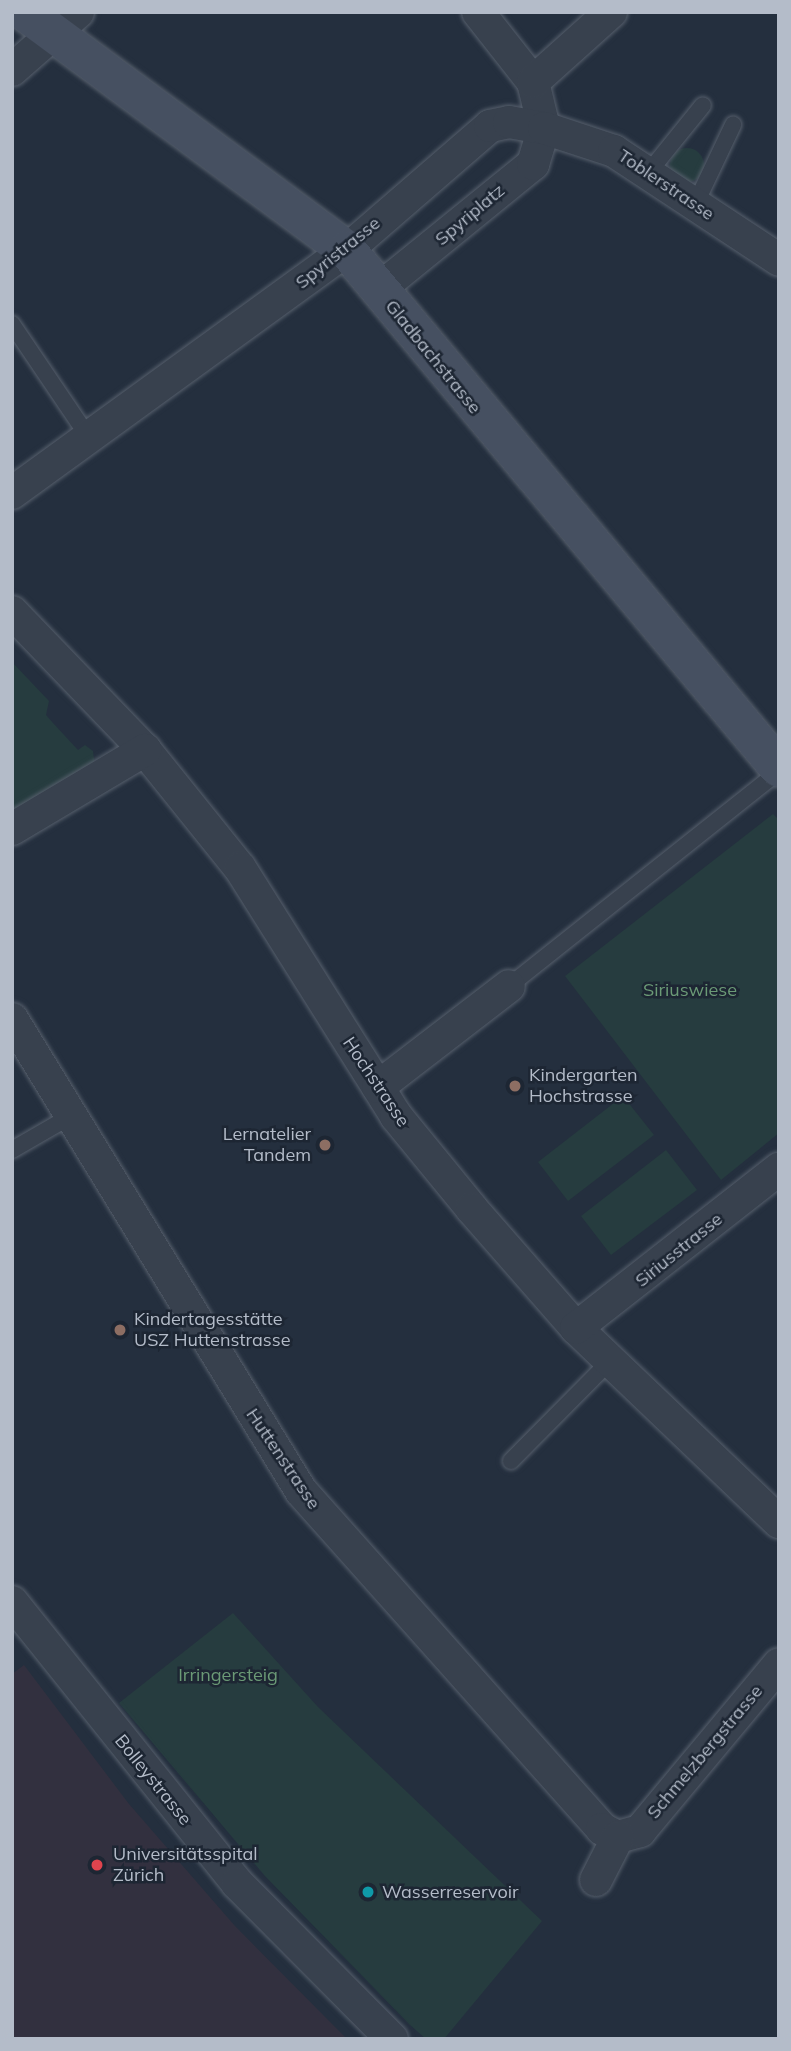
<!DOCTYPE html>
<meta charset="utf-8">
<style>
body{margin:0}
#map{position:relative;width:791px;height:2051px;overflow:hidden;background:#242f3e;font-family:Mulish,sans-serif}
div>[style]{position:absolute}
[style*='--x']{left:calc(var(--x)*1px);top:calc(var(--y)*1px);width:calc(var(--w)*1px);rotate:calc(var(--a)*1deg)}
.medical>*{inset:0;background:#32303f}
.green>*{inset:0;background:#263c3f}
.round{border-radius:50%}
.roads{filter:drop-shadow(0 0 2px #565f6c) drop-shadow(0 0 2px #565f6c)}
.lane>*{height:16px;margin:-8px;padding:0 8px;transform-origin:8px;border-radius:8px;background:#38414e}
.street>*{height:32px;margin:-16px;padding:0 16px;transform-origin:16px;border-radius:16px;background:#38414e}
.secondary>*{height:38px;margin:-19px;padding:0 19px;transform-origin:19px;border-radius:19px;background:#465061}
.dots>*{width:19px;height:19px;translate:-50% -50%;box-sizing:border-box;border:4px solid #1d2633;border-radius:50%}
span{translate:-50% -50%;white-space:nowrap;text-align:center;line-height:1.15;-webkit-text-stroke:5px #1d2633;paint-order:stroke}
.street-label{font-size:18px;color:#b4bcc9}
.park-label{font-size:18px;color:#6b9a76}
.poi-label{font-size:18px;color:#b4bcc9}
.left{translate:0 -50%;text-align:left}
.right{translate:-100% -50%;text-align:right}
.frame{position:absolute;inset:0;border:14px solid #b4bcc9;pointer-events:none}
</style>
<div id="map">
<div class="medical">
<div style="clip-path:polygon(24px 1665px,129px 1804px,235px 1926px,347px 2039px,12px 2039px,12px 1674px)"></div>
</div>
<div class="green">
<div class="round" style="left:670px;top:148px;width:34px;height:34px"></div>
<div style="clip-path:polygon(12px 662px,49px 701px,46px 715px,53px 723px,78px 750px,85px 745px,93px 751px,95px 766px,12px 815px)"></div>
<div style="clip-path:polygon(773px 814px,779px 820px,779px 1133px,721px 1180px,565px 976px)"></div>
<div style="clip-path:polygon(623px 1096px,654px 1135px,568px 1201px,538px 1162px)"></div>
<div style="clip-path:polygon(666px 1150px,697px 1190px,611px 1255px,581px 1216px)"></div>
<div style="clip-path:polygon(233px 1613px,318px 1707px,542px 1921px,444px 2039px,426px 2039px,410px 2025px,265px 1876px,119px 1703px)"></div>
</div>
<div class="roads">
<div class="lane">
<div style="--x:648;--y:173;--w:87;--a:-51"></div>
<div style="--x:695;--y:205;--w:89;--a:-64.6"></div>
<div style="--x:12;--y:324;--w:139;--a:55.9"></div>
<div style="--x:509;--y:986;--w:345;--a:-38.5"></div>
<div style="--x:12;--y:1150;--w:68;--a:-30"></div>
<div style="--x:511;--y:1461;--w:141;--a:-45.3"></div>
</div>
<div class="street">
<div style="--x:478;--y:12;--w:89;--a:51.8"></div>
<div style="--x:12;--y:70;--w:88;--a:-41.3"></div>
<div style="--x:378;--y:290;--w:200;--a:-39.1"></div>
<div style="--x:533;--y:164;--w:38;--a:-73"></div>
<div style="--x:544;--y:128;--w:47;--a:-103.4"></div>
<div style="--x:533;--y:82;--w:105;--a:-41.9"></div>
<div style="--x:12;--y:493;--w:414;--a:-36"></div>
<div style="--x:347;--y:250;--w:189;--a:-40.9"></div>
<div style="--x:490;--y:126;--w:19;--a:-12"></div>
<div style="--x:509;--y:122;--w:36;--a:10"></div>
<div style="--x:544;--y:128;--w:74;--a:18.2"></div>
<div style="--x:614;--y:151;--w:198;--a:33.4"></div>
<div style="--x:12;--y:612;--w:192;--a:46.1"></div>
<div style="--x:145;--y:750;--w:151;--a:51.2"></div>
<div style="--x:240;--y:868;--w:293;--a:57.8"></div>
<div style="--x:396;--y:1116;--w:120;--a:50.7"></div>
<div style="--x:472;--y:1209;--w:158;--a:48.8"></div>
<div style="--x:576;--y:1328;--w:281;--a:43.7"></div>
<div style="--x:12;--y:829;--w:155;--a:-30.7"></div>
<div style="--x:12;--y:1019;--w:553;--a:58.52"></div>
<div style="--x:301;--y:1491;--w:453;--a:48.3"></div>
<div style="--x:602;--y:1829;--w:18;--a:27"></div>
<div style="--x:618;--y:1837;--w:23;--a:-15"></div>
<div style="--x:640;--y:1831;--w:217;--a:-50.2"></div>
<div style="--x:378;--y:1087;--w:165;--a:-37.6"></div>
<div style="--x:576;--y:1328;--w:258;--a:-38.1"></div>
<div style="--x:12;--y:1602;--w:360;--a:51.3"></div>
<div style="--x:237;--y:1883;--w:220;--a:45.2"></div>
<div style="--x:596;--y:1880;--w:48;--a:-62.9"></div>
</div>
<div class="secondary">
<div style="--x:25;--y:12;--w:400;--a:36.5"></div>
<div style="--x:347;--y:250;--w:674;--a:50.17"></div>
</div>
</div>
<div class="dots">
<div style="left:515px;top:1086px;background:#8d6e63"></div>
<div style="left:325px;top:1145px;background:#8d6e63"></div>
<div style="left:120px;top:1330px;background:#8d6e63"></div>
<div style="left:97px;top:1865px;background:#e0444e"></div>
<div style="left:368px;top:1892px;background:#0f9aa8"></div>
</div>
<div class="street-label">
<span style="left:666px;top:185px;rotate:34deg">Toblerstrasse</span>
<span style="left:470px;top:215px;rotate:-40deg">Spyriplatz</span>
<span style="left:338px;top:253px;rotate:-39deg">Spyristrasse</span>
<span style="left:433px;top:357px;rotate:51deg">Gladbachstrasse</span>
<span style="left:376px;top:1082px;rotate:56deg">Hochstrasse</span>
<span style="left:679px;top:1250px;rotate:-39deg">Siriusstrasse</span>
<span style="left:283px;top:1459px;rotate:56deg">Huttenstrasse</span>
<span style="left:705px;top:1752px;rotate:-50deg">Schmelzbergstrasse</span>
<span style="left:153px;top:1780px;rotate:51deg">Bolleystrasse</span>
</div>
<div class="park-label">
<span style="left:690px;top:990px">Siriuswiese</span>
<span style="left:228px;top:1675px">Irringersteig</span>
</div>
<div class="poi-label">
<span class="left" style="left:529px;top:1086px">Kindergarten<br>Hochstrasse</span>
<span class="right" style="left:311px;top:1145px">Lernatelier<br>Tandem</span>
<span class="left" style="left:134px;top:1330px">Kindertagesstätte<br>USZ Huttenstrasse</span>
<span class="left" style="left:113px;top:1865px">Universitätsspital<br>Zürich</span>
<span class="left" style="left:382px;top:1892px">Wasserreservoir</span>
</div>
<div class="frame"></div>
</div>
